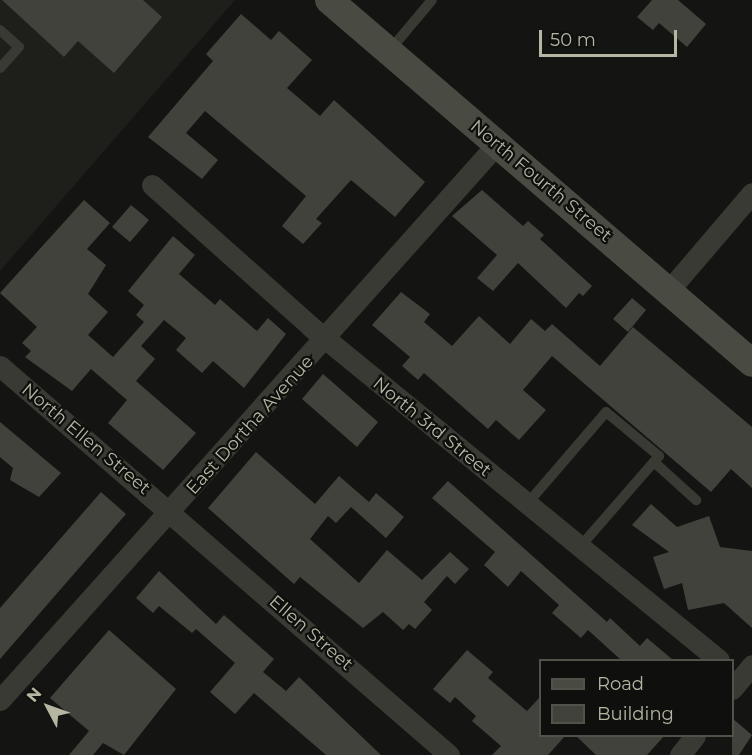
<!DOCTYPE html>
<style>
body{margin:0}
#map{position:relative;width:752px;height:755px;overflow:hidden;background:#141412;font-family:Montserrat,sans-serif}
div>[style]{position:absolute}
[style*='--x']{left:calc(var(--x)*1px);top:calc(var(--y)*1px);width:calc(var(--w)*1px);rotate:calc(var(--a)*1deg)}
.built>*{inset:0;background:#1e1f1b}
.building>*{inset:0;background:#42423c}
.lane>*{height:10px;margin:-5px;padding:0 5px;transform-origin:5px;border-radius:5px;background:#393a33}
.street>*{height:21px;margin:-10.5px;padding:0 10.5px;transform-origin:10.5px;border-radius:10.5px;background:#393a33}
.secondary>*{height:28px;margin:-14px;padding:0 14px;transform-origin:14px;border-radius:14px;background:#494a41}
span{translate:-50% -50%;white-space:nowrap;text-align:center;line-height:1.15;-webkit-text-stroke:4.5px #0f0f0e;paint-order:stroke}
.street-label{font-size:18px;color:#b6b6a3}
.legend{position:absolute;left:539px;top:659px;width:195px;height:78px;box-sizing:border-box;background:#0f0f0e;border:2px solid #52524a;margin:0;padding:8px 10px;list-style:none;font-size:18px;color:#b6b6a3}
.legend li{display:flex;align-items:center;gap:12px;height:30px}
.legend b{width:30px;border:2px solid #52524a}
.north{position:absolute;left:18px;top:677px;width:60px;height:60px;-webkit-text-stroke:4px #0f0f0e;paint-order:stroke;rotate:311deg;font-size:16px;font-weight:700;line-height:24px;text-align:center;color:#b6b6a3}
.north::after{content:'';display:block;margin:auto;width:21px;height:27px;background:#b6b6a3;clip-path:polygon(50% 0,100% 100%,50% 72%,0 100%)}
.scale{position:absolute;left:539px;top:30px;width:138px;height:27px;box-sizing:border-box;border:3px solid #b6b6a3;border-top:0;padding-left:8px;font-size:18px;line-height:21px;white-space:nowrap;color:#b6b6a3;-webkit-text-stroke:4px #0f0f0e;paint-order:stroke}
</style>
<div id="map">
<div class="built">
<div style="clip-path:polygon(0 0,235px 0,0 271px)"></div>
</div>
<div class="building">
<div style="clip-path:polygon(2px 0,143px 0,162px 17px,114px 73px,78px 41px,64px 57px)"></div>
<div style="clip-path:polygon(652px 0,678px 0,706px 24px,687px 47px,659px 23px,653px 30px,637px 17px)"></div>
<div style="clip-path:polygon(241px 14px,271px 40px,279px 31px,312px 60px,287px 88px,320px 116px,334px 100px,425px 182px,395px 217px,351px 180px,316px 219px,322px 223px,303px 244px,282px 226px,306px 196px,205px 111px,186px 133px,218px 160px,202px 179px,148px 137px,213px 61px,206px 54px)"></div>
<div style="clip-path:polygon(482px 190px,523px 226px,528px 221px,544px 235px,540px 239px,592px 286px,583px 296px,579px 293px,566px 308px,518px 263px,493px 291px,477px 278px,497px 255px,452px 216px)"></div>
<div style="clip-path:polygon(84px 200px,110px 223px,87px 249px,106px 265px,88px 294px,108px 312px,88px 335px,113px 357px,144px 322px,136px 315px,144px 305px,128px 291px,173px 236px,195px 255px,179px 274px,215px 305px,220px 299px,257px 331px,268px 318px,286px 334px,244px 388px,213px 361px,202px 373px,176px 350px,186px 338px,164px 320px,141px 346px,155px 359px,136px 381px,196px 433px,163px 470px,108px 423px,127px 400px,91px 369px,72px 391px,25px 357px,31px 351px,22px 343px,37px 327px,0 293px)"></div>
<div style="clip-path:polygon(131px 205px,149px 220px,130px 242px,112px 227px)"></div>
<div style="clip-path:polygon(401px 292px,430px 314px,424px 322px,452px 346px,479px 316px,510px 344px,531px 319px,545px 331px,552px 324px,600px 366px,633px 327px,752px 427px,752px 488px,731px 469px,711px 492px,552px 356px,523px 390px,546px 410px,519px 440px,496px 420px,488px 429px,424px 373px,418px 380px,402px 366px,410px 357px,372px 325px)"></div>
<div style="clip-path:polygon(632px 298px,646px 310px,628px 332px,613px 319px)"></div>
<div style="clip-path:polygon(323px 374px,378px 422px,357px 447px,302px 399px)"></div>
<div style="clip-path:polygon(0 422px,61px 473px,39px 497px,10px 480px,13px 468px,0 457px)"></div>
<div style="clip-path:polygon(256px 452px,315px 504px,339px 476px,369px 502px,376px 493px,404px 517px,386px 538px,351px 507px,336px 523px,328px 516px,310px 539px,359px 583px,387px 550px,422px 580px,450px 552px,469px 569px,455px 584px,447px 576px,424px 602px,432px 610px,415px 629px,409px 624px,403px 630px,383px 612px,363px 628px,300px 577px,294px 584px,208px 508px)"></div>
<div style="clip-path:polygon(448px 481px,607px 622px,610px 618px,640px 646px,647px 638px,673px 660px,621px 660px,588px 630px,581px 638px,552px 613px,559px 605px,521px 571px,508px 587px,484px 565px,495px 552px,432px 498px)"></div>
<div style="clip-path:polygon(101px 492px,126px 514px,0 659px,0 608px)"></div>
<div style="clip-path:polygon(651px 504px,677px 527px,709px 516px,720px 547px,752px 551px,752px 628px,724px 603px,688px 610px,682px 583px,664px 589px,653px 557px,669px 552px,632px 525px)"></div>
<div style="clip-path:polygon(159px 571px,216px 624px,224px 615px,274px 659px,263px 672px,286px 691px,299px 677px,381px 755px,326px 755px,254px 693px,235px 714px,210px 692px,235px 663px,196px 629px,192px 633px,159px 606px,153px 613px,136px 598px)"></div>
<div style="clip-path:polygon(109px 630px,176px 689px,124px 755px,103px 743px,93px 755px,69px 755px,89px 731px,50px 698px)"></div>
<div style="clip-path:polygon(467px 650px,493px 672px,488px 678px,527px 711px,540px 697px,540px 735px,566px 735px,548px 755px,492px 755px,501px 746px,472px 721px,476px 716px,455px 697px,450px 703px,433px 689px)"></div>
<div style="clip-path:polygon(732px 718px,752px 735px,739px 755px,732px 755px)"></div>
<div style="clip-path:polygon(575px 735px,665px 735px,647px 755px,596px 755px)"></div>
</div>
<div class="lane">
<div style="--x:0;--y:30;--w:25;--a:42"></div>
<div style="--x:19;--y:47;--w:28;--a:132"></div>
<div style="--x:390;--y:50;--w:65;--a:-50"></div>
<div style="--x:654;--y:462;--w:57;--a:42.1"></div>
<div style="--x:527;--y:504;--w:121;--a:-49.3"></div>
<div style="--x:606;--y:412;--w:69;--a:39.7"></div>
<div style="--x:659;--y:456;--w:121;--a:131"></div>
</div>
<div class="street">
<div style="--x:152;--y:185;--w:212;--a:41.7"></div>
<div style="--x:310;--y:326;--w:528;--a:39.24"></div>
<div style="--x:670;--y:289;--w:126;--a:-49.5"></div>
<div style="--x:0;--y:366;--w:594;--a:40.9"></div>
<div style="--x:732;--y:689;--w:31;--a:-50"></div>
<div style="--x:0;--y:700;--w:744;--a:-48.21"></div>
<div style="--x:680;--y:755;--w:24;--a:-52"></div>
</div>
<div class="secondary">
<div style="--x:329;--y:0;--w:557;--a:40.63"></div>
</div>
<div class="street-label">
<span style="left:541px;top:181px;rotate:40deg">North Fourth Street</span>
<span style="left:250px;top:425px;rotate:-48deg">East Dortha Avenue</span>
<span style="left:432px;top:427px;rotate:39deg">North 3rd Street</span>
<span style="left:86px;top:439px;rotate:40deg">North Ellen Street</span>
<span style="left:311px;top:633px;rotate:41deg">Ellen Street</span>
</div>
<ul class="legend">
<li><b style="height:8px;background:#494a41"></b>Road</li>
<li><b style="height:16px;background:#42423c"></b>Building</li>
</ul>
<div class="north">N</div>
<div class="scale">50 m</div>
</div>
